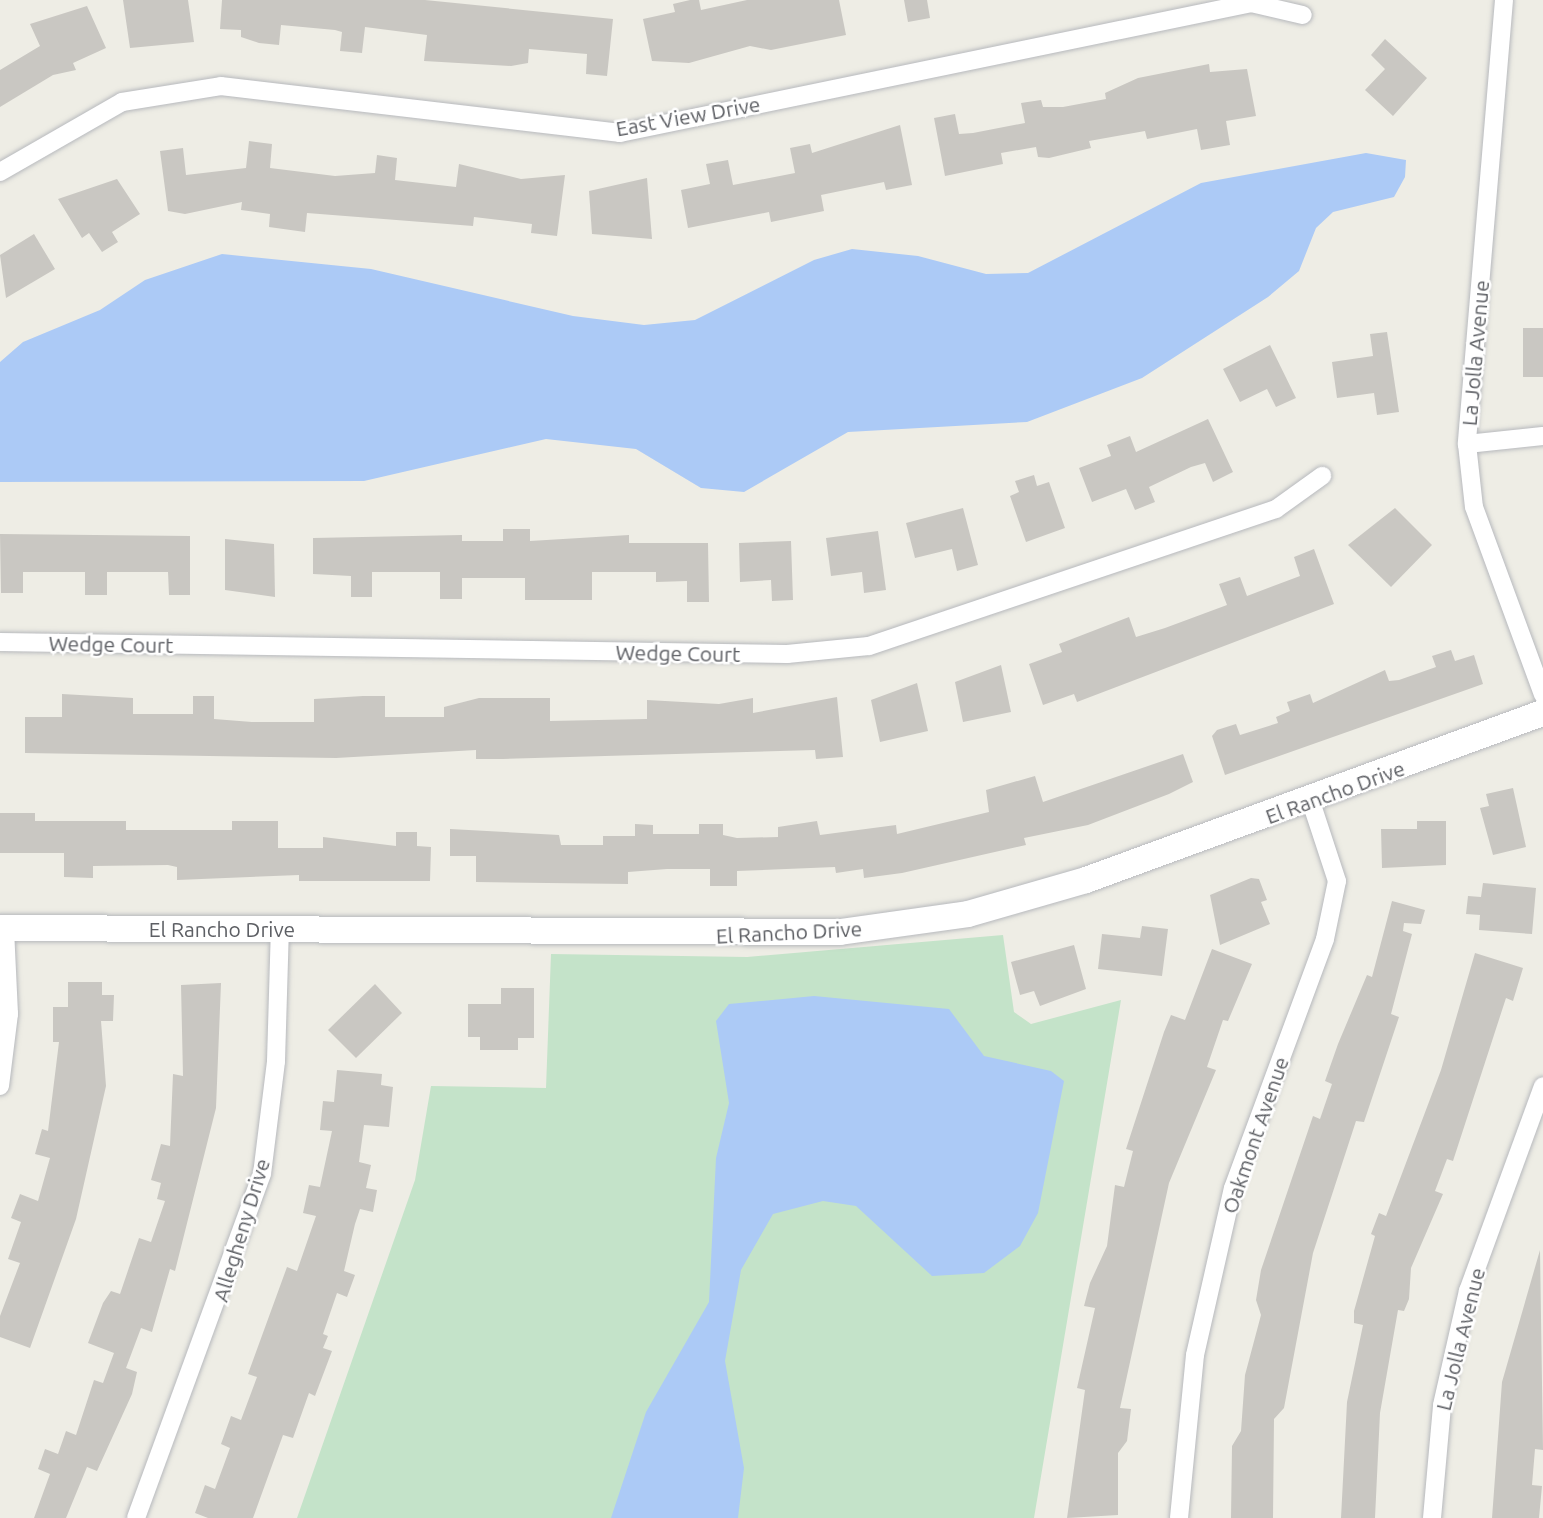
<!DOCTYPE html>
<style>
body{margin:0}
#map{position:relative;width:1543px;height:1518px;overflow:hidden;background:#eeede5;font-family:Ubuntu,sans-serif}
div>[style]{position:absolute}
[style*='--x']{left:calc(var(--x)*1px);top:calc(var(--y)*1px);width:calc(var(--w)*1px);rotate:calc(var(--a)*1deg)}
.green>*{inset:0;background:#c4e3c9}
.water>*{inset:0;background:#accaf6}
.building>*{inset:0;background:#c9c7c2}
.roads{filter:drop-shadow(0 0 2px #b7b9bd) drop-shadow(0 0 2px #b7b9bd)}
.street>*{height:18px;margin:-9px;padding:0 9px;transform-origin:9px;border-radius:9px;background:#fff}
.secondary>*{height:26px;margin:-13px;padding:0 13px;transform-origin:13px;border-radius:13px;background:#fff}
span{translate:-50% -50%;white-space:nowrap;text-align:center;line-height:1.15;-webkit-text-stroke:5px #fff;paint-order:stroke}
.street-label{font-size:21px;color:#5d5f64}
</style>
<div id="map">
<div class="green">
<div style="clip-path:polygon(1003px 935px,1014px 1012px,1031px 1024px,1121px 1000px,1034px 1518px,297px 1518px,415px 1180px,431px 1086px,546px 1088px,551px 954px,747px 957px)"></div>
</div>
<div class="water">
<div style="clip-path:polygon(1366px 153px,1406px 160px,1405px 177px,1394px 197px,1333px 212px,1316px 228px,1299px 271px,1268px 297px,1142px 378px,1027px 422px,848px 432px,744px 492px,701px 488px,636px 449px,546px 439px,364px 481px,0 482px,0 362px,23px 342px,100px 310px,145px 280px,222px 254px,371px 269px,573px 316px,644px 325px,695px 320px,814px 260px,852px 249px,918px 256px,986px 274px,1028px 273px,1201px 183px)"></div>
<div style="clip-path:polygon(814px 996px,949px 1009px,984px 1056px,1051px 1071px,1064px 1081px,1038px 1213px,1020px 1246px,984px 1273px,932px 1276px,856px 1206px,823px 1201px,773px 1214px,741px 1270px,725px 1361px,744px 1468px,738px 1518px,611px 1518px,646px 1412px,709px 1302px,716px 1158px,729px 1103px,716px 1021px,729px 1004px)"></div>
</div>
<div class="building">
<div style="clip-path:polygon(123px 0,188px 0,194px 42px,130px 48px)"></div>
<div style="clip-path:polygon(222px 0,425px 0,613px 19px,607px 76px,586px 74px,587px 54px,529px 49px,528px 63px,511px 66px,424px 61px,427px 35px,365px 27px,362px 53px,340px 51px,342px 32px,335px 30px,281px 25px,279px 45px,259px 43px,241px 37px,241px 30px,220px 29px)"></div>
<div style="clip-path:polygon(690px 0,699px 0,701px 10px,747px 0,839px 0,846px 35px,771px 50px,750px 46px,689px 63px,652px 61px,643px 19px,675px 12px,673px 4px)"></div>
<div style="clip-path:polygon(904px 0,927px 0,930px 18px,908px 22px)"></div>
<div style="clip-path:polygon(87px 6px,106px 48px,73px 63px,76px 70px,53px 75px,0 107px,0 70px,40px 46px,30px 24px)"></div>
<div style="clip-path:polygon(1385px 39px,1427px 78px,1393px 116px,1365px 90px,1385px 69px,1371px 55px)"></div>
<div style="clip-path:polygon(1209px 64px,1210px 72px,1247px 69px,1256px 116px,1226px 121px,1230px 145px,1201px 150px,1197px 129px,1147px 139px,1145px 131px,1089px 141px,1091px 148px,1049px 158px,1038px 157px,1036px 147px,1001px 153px,1003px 164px,945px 176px,934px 118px,955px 114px,959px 134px,973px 133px,1025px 123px,1021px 103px,1041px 100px,1043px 107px,1063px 107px,1106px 99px,1105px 93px,1138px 78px)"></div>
<div style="clip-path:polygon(900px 125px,912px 185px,886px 190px,884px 182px,821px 195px,824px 211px,771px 222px,769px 212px,688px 228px,681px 190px,710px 184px,706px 164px,728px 160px,733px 185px,795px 173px,790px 148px,810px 144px,812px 153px)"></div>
<div style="clip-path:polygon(249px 141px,272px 144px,270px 168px,335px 176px,375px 173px,377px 155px,397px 158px,395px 180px,456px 187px,459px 164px,521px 179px,565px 175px,557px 236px,531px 233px,532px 224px,474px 217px,473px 226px,307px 213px,305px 232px,269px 227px,270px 214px,241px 210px,242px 202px,185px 214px,168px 211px,160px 151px,183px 148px,186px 175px,246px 168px)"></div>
<div style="clip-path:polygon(647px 178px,652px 239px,592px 234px,589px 191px)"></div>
<div style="clip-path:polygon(117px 179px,140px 214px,112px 232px,118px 242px,102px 252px,89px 233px,82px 238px,58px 199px)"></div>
<div style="clip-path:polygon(34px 234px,55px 269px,6px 298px,0 255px)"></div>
<div style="clip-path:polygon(1523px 328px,1543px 328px,1543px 377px,1523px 377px)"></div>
<div style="clip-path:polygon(1387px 332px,1399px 412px,1377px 415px,1374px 393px,1337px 398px,1332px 362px,1373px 356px,1370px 334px)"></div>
<div style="clip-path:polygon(1270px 345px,1296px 398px,1276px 407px,1267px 389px,1240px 402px,1223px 369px)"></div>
<div style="clip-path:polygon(1208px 419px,1233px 472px,1213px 482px,1205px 463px,1191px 467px,1149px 487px,1155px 502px,1135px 510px,1126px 489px,1092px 502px,1079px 468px,1111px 456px,1107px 445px,1130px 436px,1136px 452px)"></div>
<div style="clip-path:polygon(1034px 475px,1037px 486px,1049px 482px,1065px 528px,1026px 542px,1010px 496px,1019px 492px,1015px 481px)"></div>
<div style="clip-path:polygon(963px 508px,978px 565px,957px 571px,952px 549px,915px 558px,906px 523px)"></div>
<div style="clip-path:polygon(1395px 508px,1432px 545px,1391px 587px,1348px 545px)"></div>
<div style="clip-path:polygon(503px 529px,530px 529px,530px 541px,629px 535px,629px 543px,708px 543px,709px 602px,687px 602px,687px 581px,656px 582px,656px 572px,592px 572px,592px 600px,525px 600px,525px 578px,462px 578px,462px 599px,440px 599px,440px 572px,372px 572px,372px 597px,351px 597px,351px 576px,313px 574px,313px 538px,462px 535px,462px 541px,503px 541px)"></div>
<div style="clip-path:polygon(878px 531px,886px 590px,864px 593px,862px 572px,831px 576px,826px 538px)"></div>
<div style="clip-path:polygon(0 534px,190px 536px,190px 595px,169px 595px,168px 572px,107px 572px,107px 595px,85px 595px,85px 572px,23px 572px,23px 593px,1px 593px)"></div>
<div style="clip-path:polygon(225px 539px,274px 544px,275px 597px,225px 590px)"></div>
<div style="clip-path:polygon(791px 541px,793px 600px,772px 601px,771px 580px,740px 582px,739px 543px)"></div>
<div style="clip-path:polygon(1314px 549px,1334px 604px,1077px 702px,1074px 694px,1043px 705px,1029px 664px,1062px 652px,1059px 644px,1129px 617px,1136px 637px,1165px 628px,1227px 605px,1219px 584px,1240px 577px,1247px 596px,1300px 576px,1294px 557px)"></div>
<div style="clip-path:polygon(1451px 650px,1455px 661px,1474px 655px,1483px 684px,1225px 775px,1212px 736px,1217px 730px,1236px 724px,1240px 735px,1278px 723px,1276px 717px,1290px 711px,1287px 702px,1310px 694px,1313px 703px,1385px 670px,1389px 681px,1399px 680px,1436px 667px,1432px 656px)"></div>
<div style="clip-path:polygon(1001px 665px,1011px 712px,963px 722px,955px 682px)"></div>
<div style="clip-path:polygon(917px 683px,928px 731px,880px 742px,871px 700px)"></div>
<div style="clip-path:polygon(62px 694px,133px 698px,133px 714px,193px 714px,193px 696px,214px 696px,214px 719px,252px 722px,314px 722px,314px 699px,363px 696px,385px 696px,385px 717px,444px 717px,444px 707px,479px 698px,550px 698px,550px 721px,647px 719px,647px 700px,719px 704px,753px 698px,753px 713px,837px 697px,843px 757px,816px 759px,815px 750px,503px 759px,476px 759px,476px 750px,336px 758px,25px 753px,25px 717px,62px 717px)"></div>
<div style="clip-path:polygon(1183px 754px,1193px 782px,1169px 794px,1088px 825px,1024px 838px,1026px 845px,902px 873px,864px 878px,863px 869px,836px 873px,835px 867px,737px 871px,737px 886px,710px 886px,710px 869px,667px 869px,628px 872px,628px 884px,476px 882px,476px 856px,450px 856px,450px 829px,559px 835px,561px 845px,603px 845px,603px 836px,635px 836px,635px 824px,653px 825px,653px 834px,699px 834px,699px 824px,723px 824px,723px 835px,737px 838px,778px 837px,778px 827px,817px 821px,820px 835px,896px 825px,897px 834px,989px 812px,986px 790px,1035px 776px,1043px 802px)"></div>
<div style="clip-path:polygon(1513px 788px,1526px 847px,1493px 855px,1480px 808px,1489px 806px,1486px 794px)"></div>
<div style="clip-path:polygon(0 813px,35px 813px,35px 821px,126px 821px,126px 830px,232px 830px,232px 821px,278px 821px,278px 848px,323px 848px,323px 837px,396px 846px,396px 832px,417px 832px,417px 846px,431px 847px,430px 881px,299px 881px,299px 875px,177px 880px,177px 867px,168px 865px,93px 866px,93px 878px,64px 877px,64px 853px,0 853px)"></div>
<div style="clip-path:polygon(1417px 821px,1446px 821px,1446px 865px,1382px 868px,1381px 829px,1417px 829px)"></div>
<div style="clip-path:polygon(1251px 878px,1259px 879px,1267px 900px,1261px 902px,1270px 924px,1220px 945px,1210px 895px)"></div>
<div style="clip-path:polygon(1483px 883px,1536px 888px,1532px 934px,1479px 930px,1480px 915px,1466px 914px,1468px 896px,1481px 897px)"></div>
<div style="clip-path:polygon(1392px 901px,1425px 910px,1421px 924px,1404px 923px,1403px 931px,1412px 934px,1391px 1014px,1399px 1017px,1364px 1122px,1356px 1121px,1313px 1253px,1284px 1408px,1274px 1419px,1273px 1518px,1231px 1518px,1232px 1446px,1241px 1431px,1245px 1375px,1261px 1315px,1256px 1300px,1261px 1270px,1313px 1116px,1320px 1119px,1332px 1084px,1325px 1081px,1338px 1044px,1367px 975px,1372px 977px)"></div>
<div style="clip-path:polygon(1142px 926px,1168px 929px,1162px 976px,1098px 969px,1102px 934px,1140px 938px)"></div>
<div style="clip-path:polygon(1074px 945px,1086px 989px,1040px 1006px,1034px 991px,1020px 995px,1011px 962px)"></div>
<div style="clip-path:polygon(1212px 949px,1252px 964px,1228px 1021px,1223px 1020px,1207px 1067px,1216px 1070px,1169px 1183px,1120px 1408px,1131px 1409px,1127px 1441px,1118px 1453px,1118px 1515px,1067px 1518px,1085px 1390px,1077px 1388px,1095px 1308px,1084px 1306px,1090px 1283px,1107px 1246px,1115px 1185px,1124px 1187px,1133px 1151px,1126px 1149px,1164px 1032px,1171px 1015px,1185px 1020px)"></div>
<div style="clip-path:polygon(1475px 953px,1523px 968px,1513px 1001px,1506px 998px,1453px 1161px,1447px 1159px,1435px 1191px,1443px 1194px,1411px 1268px,1409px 1299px,1404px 1311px,1398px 1310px,1380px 1413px,1375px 1518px,1341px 1518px,1347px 1402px,1363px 1325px,1354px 1323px,1354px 1311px,1375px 1236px,1371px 1234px,1379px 1213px,1386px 1216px,1441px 1070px)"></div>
<div style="clip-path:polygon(68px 982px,102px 982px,102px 995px,114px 995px,113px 1021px,101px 1021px,106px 1086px,76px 1219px,30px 1348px,0 1337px,0 1316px,20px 1263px,8px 1259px,21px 1222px,11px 1218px,20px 1194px,38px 1201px,50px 1158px,35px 1154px,42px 1129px,48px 1131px,59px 1042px,53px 1042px,53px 1007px,68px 1007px)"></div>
<div style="clip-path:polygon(221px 983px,216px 1108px,175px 1271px,170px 1269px,152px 1332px,141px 1328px,126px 1368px,137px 1372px,132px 1394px,97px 1471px,87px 1467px,66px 1518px,34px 1518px,50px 1474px,38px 1469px,45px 1449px,58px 1454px,66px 1431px,76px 1435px,94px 1380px,103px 1383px,114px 1353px,88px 1343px,103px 1303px,111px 1291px,120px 1294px,139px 1238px,151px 1242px,165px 1201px,157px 1199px,161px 1183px,151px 1180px,161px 1144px,170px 1146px,173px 1074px,183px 1076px,181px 985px)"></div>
<div style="clip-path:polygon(375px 984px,402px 1013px,356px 1058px,328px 1030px)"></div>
<div style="clip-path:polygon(501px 988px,534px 988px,534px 1038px,518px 1038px,518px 1050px,480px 1050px,480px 1037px,468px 1037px,468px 1004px,501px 1004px)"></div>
<div style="clip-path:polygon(337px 1070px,382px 1074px,381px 1085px,393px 1087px,389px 1127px,364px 1125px,359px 1162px,371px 1165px,366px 1188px,377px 1190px,373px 1212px,360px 1209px,355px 1224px,344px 1271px,355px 1275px,347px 1297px,337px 1293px,323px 1334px,328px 1336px,323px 1348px,332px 1351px,315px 1396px,309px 1393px,293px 1438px,283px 1435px,253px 1518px,208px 1518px,195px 1513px,205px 1485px,215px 1489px,230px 1448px,221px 1444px,231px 1416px,241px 1420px,257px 1377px,248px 1374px,287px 1267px,297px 1271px,316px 1216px,303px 1213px,309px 1185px,320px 1187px,332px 1131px,320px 1130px,323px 1101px,334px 1102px)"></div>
<div style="clip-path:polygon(1540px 1250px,1543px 1450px,1535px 1449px,1532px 1485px,1542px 1486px,1539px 1518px,1492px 1518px,1502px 1382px)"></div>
</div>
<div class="roads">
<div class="street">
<div style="--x:1504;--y:0;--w:446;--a:94.8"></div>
<div style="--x:1467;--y:444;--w:63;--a:83.7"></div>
<div style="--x:1474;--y:507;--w:200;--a:69.8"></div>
<div style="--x:0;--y:172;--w:141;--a:-29.8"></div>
<div style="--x:122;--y:102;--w:100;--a:-9.2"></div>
<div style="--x:221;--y:86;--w:402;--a:6.7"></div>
<div style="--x:620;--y:133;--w:644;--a:-11.64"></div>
<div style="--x:1251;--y:3;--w:53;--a:13"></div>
<div style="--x:1467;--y:444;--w:76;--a:-6"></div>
<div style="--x:0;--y:642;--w:787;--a:0.87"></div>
<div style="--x:787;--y:654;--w:82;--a:-5.6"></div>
<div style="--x:869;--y:646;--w:429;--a:-18.6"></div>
<div style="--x:1276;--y:509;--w:57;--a:-35.7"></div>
<div style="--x:0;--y:1086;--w:73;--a:-82.9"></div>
<div style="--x:9;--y:1014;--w:86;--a:-92.7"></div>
<div style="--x:136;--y:1518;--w:366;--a:-69.9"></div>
<div style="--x:262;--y:1174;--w:114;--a:-82.9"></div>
<div style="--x:276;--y:1061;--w:132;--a:-88.3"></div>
<div style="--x:1179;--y:1518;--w:164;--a:-84.4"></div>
<div style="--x:1195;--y:1355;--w:171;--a:-77.2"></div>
<div style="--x:1233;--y:1188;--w:265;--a:-69.7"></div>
<div style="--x:1325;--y:939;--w:59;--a:-78.3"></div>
<div style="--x:1337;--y:881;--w:83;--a:-108.2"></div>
<div style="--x:1432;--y:1518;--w:113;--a:-84.9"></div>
<div style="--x:1442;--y:1405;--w:117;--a:-77.2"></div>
<div style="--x:1468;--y:1291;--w:218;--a:-69.9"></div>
</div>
<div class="secondary">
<div style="--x:0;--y:928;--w:840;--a:0.27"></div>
<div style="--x:840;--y:932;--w:129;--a:-8"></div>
<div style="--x:968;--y:914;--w:123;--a:-16.1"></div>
<div style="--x:1086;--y:880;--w:487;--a:-20.1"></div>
</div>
</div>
<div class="street-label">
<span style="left:688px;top:116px;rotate:-10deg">East View Drive</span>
<span style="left:1475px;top:353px;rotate:-85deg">La Jolla Avenue</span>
<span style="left:111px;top:644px;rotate:1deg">Wedge Court</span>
<span style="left:678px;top:653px;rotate:1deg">Wedge Court</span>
<span style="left:1335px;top:792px;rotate:-20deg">El Rancho Drive</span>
<span style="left:222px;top:929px">El Rancho Drive</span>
<span style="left:789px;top:932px;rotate:-3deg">El Rancho Drive</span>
<span style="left:1255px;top:1135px;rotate:-71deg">Oakmont Avenue</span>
<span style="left:241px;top:1230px;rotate:-73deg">Allegheny Drive</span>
<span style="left:1460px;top:1339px;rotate:-76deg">La Jolla Avenue</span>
</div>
</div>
